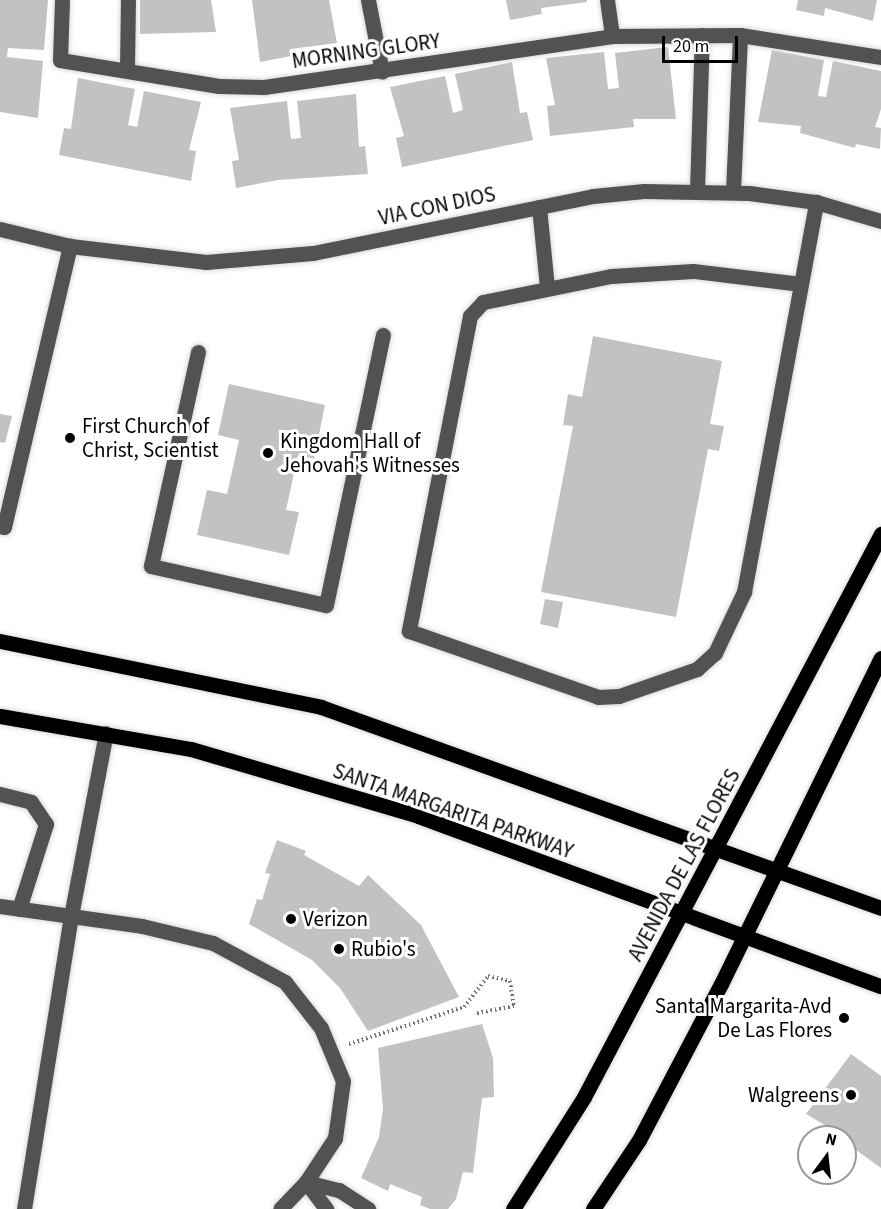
<!DOCTYPE html>
<style>
body{margin:0}
#map{position:relative;width:881px;height:1209px;overflow:hidden;background:#fff;font-family:"Source Sans 3",sans-serif}
div>[style]{position:absolute}
[style*='--x']{left:calc(var(--x)*1px);top:calc(var(--y)*1px);width:calc(var(--w)*1px);rotate:calc(var(--a)*1deg)}
.building>*{inset:0;background:#c2c2c2}
.path>*{height:4px;margin-top:-2px;transform-origin:0;background:repeating-linear-gradient(90deg,#747474 0 1.5px,transparent 0 4.5px)}
.roads{filter:drop-shadow(0 0 2px #dbdbdb) drop-shadow(0 0 2px #dbdbdb)}
.minor>*{height:15px;margin:-7.5px;padding:0 7.5px;transform-origin:7.5px;border-radius:7.5px;background:#525252}
.major>*{height:15px;margin:-7.5px;padding:0 7.5px;transform-origin:7.5px;border-radius:7.5px;background:#000}
.dots>*{width:16px;height:16px;translate:-50% -50%;box-sizing:border-box;border:3px solid #fff;border-radius:50%}
span{translate:-50% -50%;white-space:nowrap;text-align:center;line-height:1.15;-webkit-text-stroke:6px #fff;paint-order:stroke}
.street-label{font-size:21px;color:#000}
.poi-label{font-size:21px;color:#000}
.left{translate:0 -50%;text-align:left}
.right{translate:-100% -50%;text-align:right}
.north{position:absolute;left:797px;top:1125px;width:60px;height:60px;box-sizing:border-box;background:#fff;border:2px solid #999;border-radius:50%;rotate:15deg;font-size:16px;font-weight:700;line-height:24px;text-align:center;color:#000}
.north::after{content:'';display:block;margin:auto;width:21px;height:27px;background:#000;clip-path:polygon(50% 0,100% 100%,50% 72%,0 100%)}
.scale{position:absolute;left:662px;top:36px;width:76px;height:27px;box-sizing:border-box;border:3px solid #000;border-top:0;padding-left:8px;font-size:18px;line-height:21px;white-space:nowrap;color:#000;-webkit-text-stroke:4px #fff;paint-order:stroke}
</style>
<div id="map">
<div class="building">
<div style="clip-path:polygon(0 0,48px 0,44px 50px,8px 48px,7px 57px,43px 61px,38px 118px,0 112px)"></div>
<div style="clip-path:polygon(140px 0,211px 0,216px 32px,140px 34px)"></div>
<div style="clip-path:polygon(252px 0,329px 0,337px 43px,290px 49px,291px 56px,260px 62px)"></div>
<div style="clip-path:polygon(506px 0,587px 0,587px 2px,541px 8px,542px 14px,510px 20px)"></div>
<div style="clip-path:polygon(798px 0,877px 0,873px 21px,825px 8px,824px 16px,796px 10px)"></div>
<div style="clip-path:polygon(668px 47px,676px 119px,633px 119px,634px 127px,550px 136px,547px 106px,555px 105px,546px 58px,604px 52px,608px 89px,619px 88px,615px 53px)"></div>
<div style="clip-path:polygon(772px 50px,824px 60px,818px 96px,826px 97px,833px 61px,881px 71px,881px 109px,875px 127px,881px 128px,880px 149px,856px 144px,855px 148px,800px 133px,801px 126px,758px 122px)"></div>
<div style="clip-path:polygon(512px 62px,520px 113px,527px 112px,533px 140px,402px 167px,396px 138px,404px 136px,390px 87px,445px 76px,453px 113px,463px 110px,455px 74px)"></div>
<div style="clip-path:polygon(78px 78px,135px 89px,128px 125px,137px 127px,144px 91px,201px 102px,189px 150px,196px 151px,191px 181px,59px 155px,64px 128px,71px 129px)"></div>
<div style="clip-path:polygon(356px 94px,359px 147px,365px 146px,368px 174px,278px 180px,236px 188px,232px 161px,239px 160px,230px 108px,287px 101px,291px 139px,301px 138px,297px 101px)"></div>
<div style="clip-path:polygon(593px 336px,722px 361px,710px 424px,724px 426px,719px 451px,708px 449px,676px 617px,541px 592px,573px 426px,563px 425px,568px 394px,582px 397px)"></div>
<div style="clip-path:polygon(229px 384px,325px 405px,314px 459px,298px 455px,286px 510px,299px 512px,289px 555px,197px 535px,207px 490px,227px 494px,239px 440px,218px 435px)"></div>
<div style="clip-path:polygon(0 414px,12px 416px,5px 443px,0 442px)"></div>
<div style="clip-path:polygon(545px 599px,563px 602px,558px 628px,540px 624px)"></div>
<div style="clip-path:polygon(277px 840px,306px 851px,304px 855px,359px 886px,368px 875px,421px 925px,459px 997px,368px 1031px,340px 988px,312px 960px,249px 924px,257px 899px,262px 900px,270px 874px,265px 873px)"></div>
<div style="clip-path:polygon(482px 1024px,493px 1058px,494px 1097px,482px 1098px,473px 1173px,463px 1172px,456px 1199px,448px 1209px,430px 1209px,420px 1205px,422px 1197px,390px 1184px,388px 1191px,361px 1178px,379px 1137px,383px 1109px,378px 1048px)"></div>
<div style="clip-path:polygon(851px 1054px,881px 1076px,881px 1168px,845px 1142px,845px 1137px,806px 1114px)"></div>
</div>
<div class="path">
<div style="--x:349;--y:1044;--w:121;--a:-17.8"></div>
<div style="--x:464;--y:1007;--w:39;--a:-52"></div>
<div style="--x:488;--y:976;--w:23;--a:13"></div>
<div style="--x:510;--y:981;--w:25;--a:81"></div>
<div style="--x:514;--y:1006;--w:38;--a:169"></div>
</div>
<div class="roads">
<div class="minor">
<div style="--x:62;--y:0;--w:60;--a:91.9"></div>
<div style="--x:60;--y:60;--w:161;--a:9.3"></div>
<div style="--x:219;--y:86;--w:45;--a:1.3"></div>
<div style="--x:264;--y:87;--w:352;--a:-8.3"></div>
<div style="--x:612;--y:36;--w:128;--a:-0.4"></div>
<div style="--x:740;--y:35;--w:143;--a:8.9"></div>
<div style="--x:368;--y:0;--w:73;--a:79"></div>
<div style="--x:607;--y:0;--w:36;--a:82"></div>
<div style="--x:127;--y:69;--w:69;--a:-89.2"></div>
<div style="--x:697;--y:191;--w:156;--a:-88.2"></div>
<div style="--x:733;--y:191;--w:156;--a:-87.4"></div>
<div style="--x:539;--y:207;--w:80;--a:84.3"></div>
<div style="--x:0;--y:229;--w:72;--a:13.7"></div>
<div style="--x:70;--y:246;--w:137;--a:6.7"></div>
<div style="--x:206;--y:262;--w:107;--a:-4.8"></div>
<div style="--x:313;--y:253;--w:286;--a:-11.5"></div>
<div style="--x:593;--y:196;--w:51;--a:-5.6"></div>
<div style="--x:644;--y:191;--w:105;--a:1.1"></div>
<div style="--x:749;--y:193;--w:68;--a:7.7"></div>
<div style="--x:816;--y:202;--w:68;--a:16.3"></div>
<div style="--x:801;--y:284;--w:109;--a:-173.1"></div>
<div style="--x:693;--y:271;--w:82;--a:176.5"></div>
<div style="--x:611;--y:276;--w:131;--a:168.5"></div>
<div style="--x:483;--y:302;--w:19;--a:133"></div>
<div style="--x:470;--y:316;--w:321;--a:101"></div>
<div style="--x:409;--y:631;--w:200;--a:19.2"></div>
<div style="--x:598;--y:697;--w:21;--a:-3"></div>
<div style="--x:619;--y:696;--w:83;--a:-19.1"></div>
<div style="--x:697;--y:669;--w:24;--a:-42"></div>
<div style="--x:715;--y:653;--w:68;--a:-64.6"></div>
<div style="--x:744;--y:592;--w:397;--a:-79.5"></div>
<div style="--x:198;--y:352;--w:219;--a:102.4"></div>
<div style="--x:151;--y:566;--w:179;--a:12.6"></div>
<div style="--x:326;--y:605;--w:276;--a:-78.1"></div>
<div style="--x:0;--y:526;--w:4;--a:14"></div>
<div style="--x:4;--y:527;--w:289;--a:-76.8"></div>
<div style="--x:0;--y:794;--w:32;--a:14"></div>
<div style="--x:31;--y:802;--w:27;--a:56"></div>
<div style="--x:46;--y:824;--w:89;--a:107.6"></div>
<div style="--x:0;--y:906;--w:143;--a:8"></div>
<div style="--x:142;--y:926;--w:73;--a:13.5"></div>
<div style="--x:213;--y:943;--w:82;--a:28.4"></div>
<div style="--x:285;--y:982;--w:58;--a:52"></div>
<div style="--x:321;--y:1028;--w:57;--a:67.5"></div>
<div style="--x:343;--y:1081;--w:58;--a:98"></div>
<div style="--x:335;--y:1138;--w:53;--a:123.4"></div>
<div style="--x:306;--y:1182;--w:37;--a:134"></div>
<div style="--x:306;--y:1182;--w:34;--a:14"></div>
<div style="--x:339;--y:1190;--w:35;--a:33"></div>
<div style="--x:306;--y:1182;--w:34;--a:53"></div>
<div style="--x:24;--y:1209;--w:297;--a:-80.9"></div>
<div style="--x:71;--y:916;--w:186;--a:-79.2"></div>
</div>
<div class="major">
<div style="--x:0;--y:641;--w:328;--a:11.6"></div>
<div style="--x:321;--y:707;--w:595;--a:19.74"></div>
<div style="--x:0;--y:716;--w:194;--a:9.8"></div>
<div style="--x:191;--y:749;--w:237;--a:16.4"></div>
<div style="--x:418;--y:816;--w:493;--a:20.2"></div>
<div style="--x:513;--y:1209;--w:133;--a:-57.6"></div>
<div style="--x:584;--y:1097;--w:637;--a:-62.19"></div>
<div style="--x:593;--y:1209;--w:83;--a:-56.3"></div>
<div style="--x:639;--y:1140;--w:176;--a:-62.3"></div>
<div style="--x:721;--y:984;--w:363;--a:-63.9"></div>
</div>
</div>
<div class="dots">
<div style="left:70px;top:438px;background:#000"></div>
<div style="left:268px;top:453px;background:#000"></div>
<div style="left:291px;top:919px;background:#000"></div>
<div style="left:339px;top:949px;background:#000"></div>
<div style="left:844px;top:1018px;background:#000"></div>
<div style="left:851px;top:1095px;background:#000"></div>
</div>
<div class="street-label">
<span style="left:366px;top:51px;rotate:-8deg">MORNING GLORY</span>
<span style="left:437px;top:206px;rotate:-12deg">VIA CON DIOS</span>
<span style="left:453px;top:811px;rotate:19deg">SANTA MARGARITA PARKWAY</span>
<span style="left:684px;top:865px;rotate:-62deg">AVENIDA DE LAS FLORES</span>
</div>
<div class="poi-label">
<span class="left" style="left:82px;top:438px">First Church of<br>Christ, Scientist</span>
<span class="left" style="left:280px;top:453px">Kingdom Hall of<br>Jehovah's Witnesses</span>
<span class="left" style="left:303px;top:919px">Verizon</span>
<span class="left" style="left:351px;top:949px">Rubio's</span>
<span class="right" style="left:832px;top:1018px">Santa Margarita-Avd<br>De Las Flores</span>
<span class="right" style="left:839px;top:1095px">Walgreens</span>
</div>
<div class="north">N</div>
<div class="scale">20 m</div>
</div>
